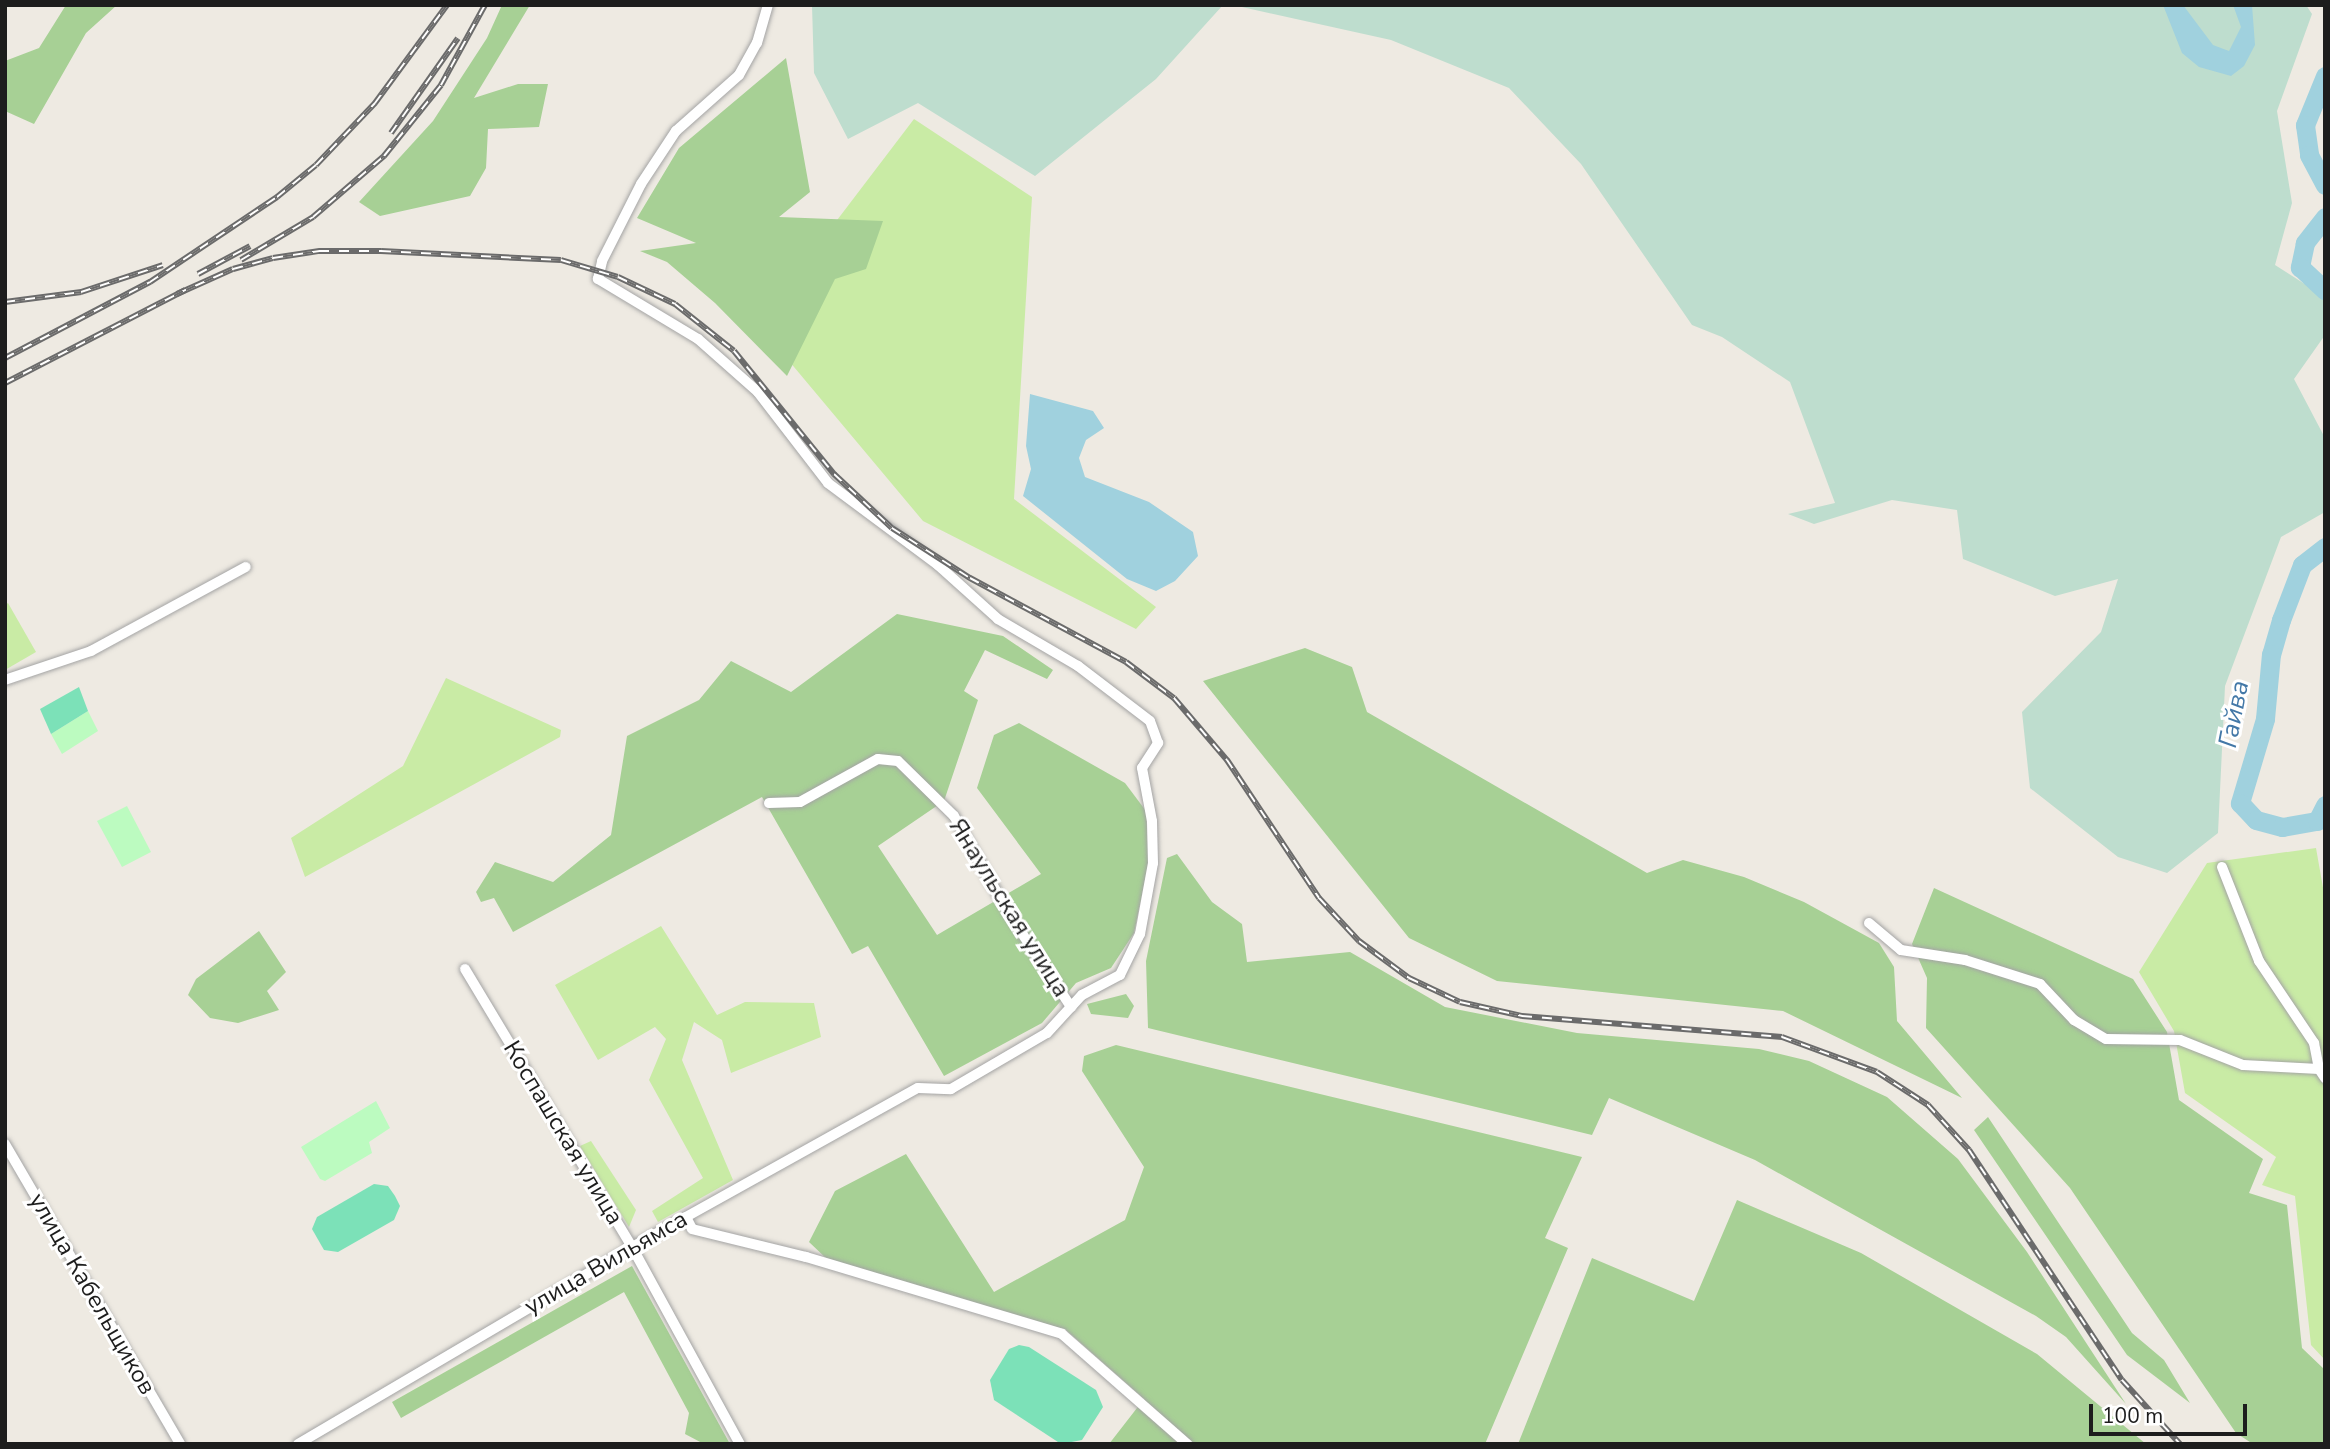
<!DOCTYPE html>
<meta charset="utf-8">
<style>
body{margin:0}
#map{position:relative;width:2330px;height:1449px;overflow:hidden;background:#eeeae2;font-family:"Nunito Sans",sans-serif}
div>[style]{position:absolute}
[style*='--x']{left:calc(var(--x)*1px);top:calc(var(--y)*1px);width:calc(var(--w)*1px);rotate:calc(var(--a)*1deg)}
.grass>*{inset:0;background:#c9eba5}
.forest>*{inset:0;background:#a7d095}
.wetland>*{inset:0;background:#beddce}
.park>*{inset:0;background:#bcfbc0}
.pitch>*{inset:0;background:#7ce1b8}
.water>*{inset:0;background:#a0d1de}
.river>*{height:19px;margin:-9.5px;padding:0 9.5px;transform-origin:9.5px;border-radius:9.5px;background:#a0d1de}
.roads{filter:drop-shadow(0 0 2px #a4a4a4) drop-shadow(0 0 2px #a4a4a4)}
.street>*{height:10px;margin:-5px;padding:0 5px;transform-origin:5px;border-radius:5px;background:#fff}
.rail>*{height:6px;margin-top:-3px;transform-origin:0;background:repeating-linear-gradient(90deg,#fff 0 10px,#6b6b6b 0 20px);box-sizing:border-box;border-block:2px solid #6b6b6b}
span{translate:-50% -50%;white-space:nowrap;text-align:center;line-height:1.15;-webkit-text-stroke:6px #fff;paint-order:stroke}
.street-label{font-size:24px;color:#1d1d1d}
.water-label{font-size:26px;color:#4378a7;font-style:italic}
.frame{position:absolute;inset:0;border:7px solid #1d1d1d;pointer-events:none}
.scale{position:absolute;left:2089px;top:1404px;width:158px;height:32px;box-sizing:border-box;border:4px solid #1d1d1d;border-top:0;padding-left:9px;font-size:21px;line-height:24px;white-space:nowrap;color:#1d1d1d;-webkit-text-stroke:5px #fff;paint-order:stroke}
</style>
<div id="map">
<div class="grass">
<div style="clip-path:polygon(914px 119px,1032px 197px,1014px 499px,1156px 607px,1136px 629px,923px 521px,758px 324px)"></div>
<div style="clip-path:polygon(8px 603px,36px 652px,5px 670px,5px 605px)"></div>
<div style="clip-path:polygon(446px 678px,561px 730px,560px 737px,305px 877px,291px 838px,403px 766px)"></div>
<div style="clip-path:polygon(2316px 848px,2325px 899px,2325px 1360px,2311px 1345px,2295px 1196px,2262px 1185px,2276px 1157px,2185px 1093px,2174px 1031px,2139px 972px,2207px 863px)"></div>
<div style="clip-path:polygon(661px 926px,717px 1015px,745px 1002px,814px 1003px,821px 1037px,731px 1073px,722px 1040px,694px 1022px,682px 1060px,733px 1180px,658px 1222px,652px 1211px,703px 1178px,649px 1080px,666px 1039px,655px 1027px,598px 1060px,555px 985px)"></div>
<div style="clip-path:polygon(591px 1141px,636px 1210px,629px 1227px,580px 1146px)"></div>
</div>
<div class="forest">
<div style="clip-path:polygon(66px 5px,117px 5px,86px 33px,34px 124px,5px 111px,5px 61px,39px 48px)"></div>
<div style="clip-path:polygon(502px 5px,530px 5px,474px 98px,518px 84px,548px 84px,539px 127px,488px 129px,486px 168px,470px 196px,380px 216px,359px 202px,433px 121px,487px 38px)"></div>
<div style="clip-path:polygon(786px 58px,810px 192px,779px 217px,883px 221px,866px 269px,835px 279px,787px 376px,715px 303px,667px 262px,640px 251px,696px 243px,637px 218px,679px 148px)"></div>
<div style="clip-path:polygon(897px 614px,1003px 636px,1053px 670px,1047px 679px,985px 650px,964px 691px,978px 700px,944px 801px,878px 846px,937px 935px,1041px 874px,977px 788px,994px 735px,1019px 723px,1125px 783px,1146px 811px,1149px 861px,1134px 933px,1111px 968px,1076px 983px,1042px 1023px,944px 1076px,868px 946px,852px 954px,762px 797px,513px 932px,494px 898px,481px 902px,476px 892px,495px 862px,553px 882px,611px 835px,627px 736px,699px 700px,731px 661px,791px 692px)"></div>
<div style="clip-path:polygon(1305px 648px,1352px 667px,1367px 712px,1647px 873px,1683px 860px,1744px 877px,1804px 902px,1879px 943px,1894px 967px,1897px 1021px,1962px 1098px,1783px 1011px,1497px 981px,1409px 938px,1203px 681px)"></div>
<div style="clip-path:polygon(1177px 854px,1212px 902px,1242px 924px,1247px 962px,1350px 952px,1445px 1007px,1577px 1033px,1759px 1049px,1809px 1061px,1887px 1097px,1958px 1159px,2027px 1252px,2126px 1404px,2066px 1337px,2036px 1316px,1755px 1160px,1609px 1098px,1592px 1135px,1148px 1028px,1146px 961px,1167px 858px)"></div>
<div style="clip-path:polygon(1934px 888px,2133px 979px,2167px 1032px,2179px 1100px,2263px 1159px,2249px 1193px,2287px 1205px,2302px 1348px,2325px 1370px,2325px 1444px,2253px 1444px,2236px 1433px,2070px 1188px,1926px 1028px,1927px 978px,1912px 944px)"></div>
<div style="clip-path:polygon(259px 931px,286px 972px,267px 991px,279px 1010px,238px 1023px,210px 1018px,188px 995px,196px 979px)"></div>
<div style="clip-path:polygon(1126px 994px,1134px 1006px,1128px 1018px,1091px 1014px,1087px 1004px)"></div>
<div style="clip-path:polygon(1116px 1045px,1582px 1157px,1545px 1238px,1568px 1248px,1485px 1444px,1109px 1444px,1144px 1399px,1066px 1330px,828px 1260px,809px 1242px,835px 1191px,906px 1154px,994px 1292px,1125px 1220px,1144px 1167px,1082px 1071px,1084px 1056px)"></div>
<div style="clip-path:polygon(1988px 1117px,2132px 1333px,2164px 1360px,2190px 1403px,2127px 1355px,1974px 1130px)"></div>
<div style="clip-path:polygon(1737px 1200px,1861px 1253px,2037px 1354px,2146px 1444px,1518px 1444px,1592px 1258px,1694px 1301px)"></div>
<div style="clip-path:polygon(632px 1266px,730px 1444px,704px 1444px,685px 1434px,689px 1413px,624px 1292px,401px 1418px,392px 1402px)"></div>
</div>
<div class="wetland">
<div style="clip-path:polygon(812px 5px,1223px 5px,1156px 79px,1035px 176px,918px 103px,848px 139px,814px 73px)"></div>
<div style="clip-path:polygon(1233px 5px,2306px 5px,2312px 14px,2277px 111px,2292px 203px,2275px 265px,2325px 297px,2325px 335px,2294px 379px,2325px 438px,2325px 512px,2281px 537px,2225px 686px,2218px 833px,2167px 873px,2118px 857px,2030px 788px,2022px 712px,2101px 632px,2118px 579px,2055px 596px,1963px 559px,1957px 510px,1892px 500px,1814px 524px,1788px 514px,1835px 503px,1790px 382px,1722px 337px,1692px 325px,1581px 164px,1509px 88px,1391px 40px)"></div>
</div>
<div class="park">
<div style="clip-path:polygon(88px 711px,98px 731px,62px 754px,51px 734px)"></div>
<div style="clip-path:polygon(127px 806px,151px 852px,122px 867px,97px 821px)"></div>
<div style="clip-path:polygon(376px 1101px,390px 1128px,369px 1142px,372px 1153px,325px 1181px,320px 1179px,301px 1147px)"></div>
</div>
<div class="pitch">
<div style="clip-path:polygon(79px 687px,88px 711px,51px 734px,40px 709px)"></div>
<div style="clip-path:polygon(374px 1184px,388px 1186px,395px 1196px,400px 1206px,394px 1220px,338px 1252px,324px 1250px,312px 1229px,317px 1217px)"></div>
<div style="clip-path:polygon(1019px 1345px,1029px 1347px,1096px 1390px,1103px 1407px,1082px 1440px,1061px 1444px,994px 1400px,990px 1380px,1009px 1349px)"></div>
</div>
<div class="water">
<div style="clip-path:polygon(2163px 5px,2183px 5px,2213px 45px,2229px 51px,2241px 27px,2233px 5px,2252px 5px,2255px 45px,2244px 66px,2231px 76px,2199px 67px,2182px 53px)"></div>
<div style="clip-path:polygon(1030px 394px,1093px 411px,1104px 428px,1086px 440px,1079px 458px,1085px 477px,1149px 502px,1193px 532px,1198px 556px,1175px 581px,1156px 591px,1127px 579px,1023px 496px,1031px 469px,1026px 446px)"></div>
</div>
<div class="river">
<div style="--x:2325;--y:76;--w:53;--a:112.2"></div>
<div style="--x:2305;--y:125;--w:30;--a:82"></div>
<div style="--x:2309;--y:155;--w:34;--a:62"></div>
<div style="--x:2325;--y:217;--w:33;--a:128"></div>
<div style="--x:2305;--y:243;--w:25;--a:102"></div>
<div style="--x:2300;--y:267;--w:34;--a:43"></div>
<div style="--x:2325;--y:547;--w:29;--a:142"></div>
<div style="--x:2302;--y:565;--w:59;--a:110.9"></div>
<div style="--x:2281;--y:620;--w:35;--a:106"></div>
<div style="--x:2271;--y:654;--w:65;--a:95.3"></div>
<div style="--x:2265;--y:719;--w:88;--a:106.6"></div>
<div style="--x:2240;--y:803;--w:23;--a:47"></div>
<div style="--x:2256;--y:820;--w:27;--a:15"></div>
<div style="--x:2282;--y:827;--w:36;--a:-10"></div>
<div style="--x:2317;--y:821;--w:18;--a:-63"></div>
</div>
<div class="roads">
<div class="street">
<div style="--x:5;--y:680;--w:91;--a:-18.6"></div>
<div style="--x:91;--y:651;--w:176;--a:-28.5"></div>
<div style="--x:769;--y:803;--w:31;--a:-2"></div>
<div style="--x:800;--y:802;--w:89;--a:-28.9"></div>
<div style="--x:878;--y:759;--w:20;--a:6"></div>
<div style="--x:898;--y:761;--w:78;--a:44.5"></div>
<div style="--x:954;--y:816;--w:112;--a:60.7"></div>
<div style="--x:1009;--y:914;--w:112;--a:56.3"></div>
<div style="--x:2222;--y:867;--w:101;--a:68.5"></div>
<div style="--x:2259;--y:961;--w:99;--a:56.1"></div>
<div style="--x:2314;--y:1043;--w:26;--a:79"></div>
<div style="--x:1869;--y:923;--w:42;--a:40.2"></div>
<div style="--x:1901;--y:950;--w:65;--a:8.9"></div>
<div style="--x:1965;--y:960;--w:79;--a:17.7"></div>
<div style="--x:2040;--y:984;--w:50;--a:46.6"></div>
<div style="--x:2074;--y:1020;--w:37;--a:31"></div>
<div style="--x:2106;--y:1039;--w:74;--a:0.8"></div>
<div style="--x:2180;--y:1040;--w:68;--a:21.6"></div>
<div style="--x:2243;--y:1065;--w:76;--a:3"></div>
<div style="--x:2319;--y:1069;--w:11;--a:56"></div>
<div style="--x:465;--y:969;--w:324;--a:59"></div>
<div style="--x:632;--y:1247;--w:225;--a:61.3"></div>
<div style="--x:5;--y:1144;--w:347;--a:59.7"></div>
<div style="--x:686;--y:1217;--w:13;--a:63"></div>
<div style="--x:692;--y:1229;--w:117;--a:13.8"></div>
<div style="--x:806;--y:1257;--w:267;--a:16.7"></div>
<div style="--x:1062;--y:1334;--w:167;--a:41.3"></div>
<div style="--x:298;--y:1444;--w:388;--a:-30.5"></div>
<div style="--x:632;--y:1247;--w:327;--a:-29.1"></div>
<div style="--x:918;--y:1088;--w:33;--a:2"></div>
<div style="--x:951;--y:1089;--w:111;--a:-30.3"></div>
<div style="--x:1047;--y:1033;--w:52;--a:-47.4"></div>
<div style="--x:1082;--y:995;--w:43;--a:-27.8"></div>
<div style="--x:1120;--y:975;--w:46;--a:-64"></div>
<div style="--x:1140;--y:934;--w:72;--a:-79.6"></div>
<div style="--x:1153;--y:863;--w:42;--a:-91.4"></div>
<div style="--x:1152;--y:821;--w:54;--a:-100.7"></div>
<div style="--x:1142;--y:768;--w:30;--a:-57"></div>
<div style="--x:1158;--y:743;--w:23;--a:-110"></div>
<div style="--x:1150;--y:721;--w:91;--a:-142.6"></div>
<div style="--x:1078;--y:666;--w:93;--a:-149.6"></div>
<div style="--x:998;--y:619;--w:81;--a:-138"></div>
<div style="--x:938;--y:565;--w:137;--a:-143.3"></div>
<div style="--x:828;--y:483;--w:115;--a:-127.6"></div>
<div style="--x:758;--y:392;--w:80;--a:-138.5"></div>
<div style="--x:698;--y:339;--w:117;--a:-149"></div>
<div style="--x:598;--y:279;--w:18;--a:-77"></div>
<div style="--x:602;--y:261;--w:86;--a:-63.1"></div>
<div style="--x:641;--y:184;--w:64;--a:-56.6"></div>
<div style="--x:676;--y:131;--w:84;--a:-41.6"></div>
<div style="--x:739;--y:75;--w:37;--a:-61"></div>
<div style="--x:757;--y:43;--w:40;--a:-74"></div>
</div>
</div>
<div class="rail">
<div style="--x:391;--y:133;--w:116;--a:-54.8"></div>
<div style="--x:241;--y:260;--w:84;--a:-30.8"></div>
<div style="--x:313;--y:217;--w:94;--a:-40.7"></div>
<div style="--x:384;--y:156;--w:91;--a:-51.2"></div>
<div style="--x:441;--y:85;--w:91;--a:-61.2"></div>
<div style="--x:198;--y:274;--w:59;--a:-28.3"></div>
<div style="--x:177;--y:294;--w:61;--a:-24.1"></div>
<div style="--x:233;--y:269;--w:41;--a:-15.4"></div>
<div style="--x:273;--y:258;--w:47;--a:-8.7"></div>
<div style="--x:319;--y:251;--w:62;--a:0"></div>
<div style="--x:381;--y:251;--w:180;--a:2.9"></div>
<div style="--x:561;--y:260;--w:59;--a:16.6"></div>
<div style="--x:618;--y:277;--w:63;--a:25.3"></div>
<div style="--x:675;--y:304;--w:75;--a:38.5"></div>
<div style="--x:734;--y:351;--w:159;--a:50.9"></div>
<div style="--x:834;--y:474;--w:79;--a:43"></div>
<div style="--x:892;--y:528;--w:93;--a:32.7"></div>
<div style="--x:970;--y:578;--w:177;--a:28.3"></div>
<div style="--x:1126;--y:662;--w:60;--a:36.9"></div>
<div style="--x:1174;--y:698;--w:82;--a:49.5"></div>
<div style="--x:1227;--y:760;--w:166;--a:56.3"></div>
<div style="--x:1319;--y:898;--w:59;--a:47.1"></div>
<div style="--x:1359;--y:941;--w:62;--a:36.5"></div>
<div style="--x:1409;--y:978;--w:56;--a:25.2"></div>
<div style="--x:1460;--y:1002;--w:64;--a:12.7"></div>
<div style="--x:1522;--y:1016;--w:261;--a:4.6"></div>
<div style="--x:1782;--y:1037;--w:101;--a:20.2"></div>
<div style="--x:1877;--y:1072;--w:61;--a:32.9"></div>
<div style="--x:1928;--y:1105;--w:61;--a:47.7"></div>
<div style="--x:1969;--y:1150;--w:276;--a:56.4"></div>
<div style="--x:2122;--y:1380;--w:86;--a:47.8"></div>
<div style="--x:5;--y:302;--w:77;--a:-7.5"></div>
<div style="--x:81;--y:292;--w:86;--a:-18.2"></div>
<div style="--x:5;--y:358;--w:164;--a:-27.7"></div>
<div style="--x:150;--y:282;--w:153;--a:-33.8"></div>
<div style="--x:277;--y:197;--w:50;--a:-39.4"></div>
<div style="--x:316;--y:165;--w:86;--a:-46.4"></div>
<div style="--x:375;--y:103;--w:122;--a:-53.7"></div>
<div style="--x:5;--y:383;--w:203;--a:-27.3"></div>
</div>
<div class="street-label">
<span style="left:1009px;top:908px;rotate:58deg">Янаульская улица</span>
<span style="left:563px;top:1133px;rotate:59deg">Коспашская улица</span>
<span style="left:606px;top:1263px;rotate:-30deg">улица Вильямса</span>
<span style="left:92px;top:1294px;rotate:60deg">улица Кабельщиков</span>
</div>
<div class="water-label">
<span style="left:2234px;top:714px;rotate:-79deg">Гайва</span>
</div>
<div class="frame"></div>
<div class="scale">100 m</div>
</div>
